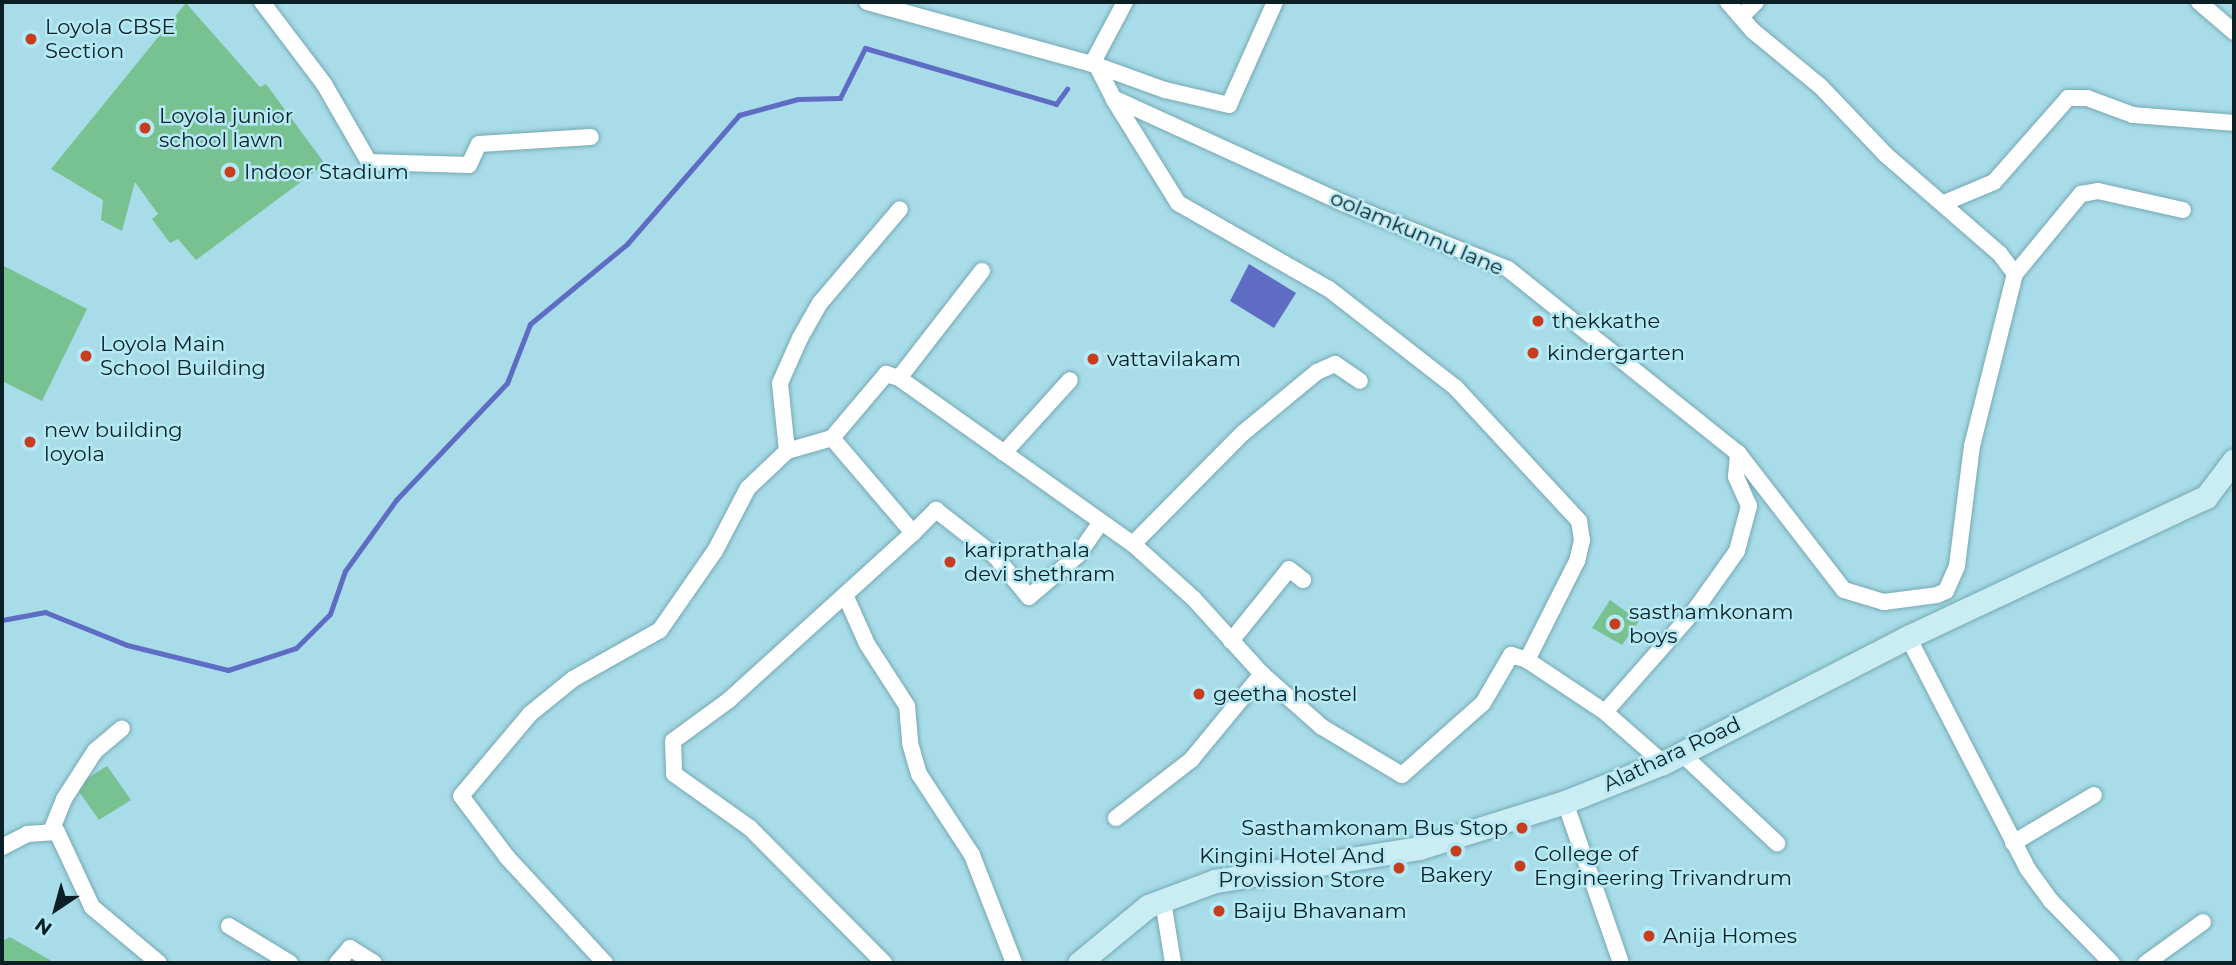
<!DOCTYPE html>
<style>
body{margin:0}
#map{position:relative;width:2236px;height:965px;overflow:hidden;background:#a8dce8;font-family:Montserrat,sans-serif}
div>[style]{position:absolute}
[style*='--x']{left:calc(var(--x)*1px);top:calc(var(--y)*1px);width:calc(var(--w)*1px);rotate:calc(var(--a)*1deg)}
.green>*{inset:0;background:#78c190}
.water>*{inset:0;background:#5e6cc3}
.stream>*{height:5px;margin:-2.5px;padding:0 2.5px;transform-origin:2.5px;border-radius:2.5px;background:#5e6cc3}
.roads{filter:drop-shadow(0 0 2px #75a8b3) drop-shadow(0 0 2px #75a8b3)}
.street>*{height:16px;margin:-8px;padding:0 8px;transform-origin:8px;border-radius:8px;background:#fff}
.secondary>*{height:23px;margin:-11.5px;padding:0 11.5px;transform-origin:11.5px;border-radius:11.5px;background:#caedf4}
.dots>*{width:19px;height:19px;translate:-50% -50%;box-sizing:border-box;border:4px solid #b5e9f5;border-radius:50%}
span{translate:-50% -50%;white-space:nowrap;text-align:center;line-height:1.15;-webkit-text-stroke:5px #b5e9f5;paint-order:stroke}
.poi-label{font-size:21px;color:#0b2025}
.left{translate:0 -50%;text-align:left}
.right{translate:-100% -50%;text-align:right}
.street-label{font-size:21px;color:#0b2025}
.frame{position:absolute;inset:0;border:4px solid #0b2025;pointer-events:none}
.north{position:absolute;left:21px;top:874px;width:70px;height:70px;-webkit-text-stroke:5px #b5e9f5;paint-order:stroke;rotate:216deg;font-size:19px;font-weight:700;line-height:28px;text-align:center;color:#0b2025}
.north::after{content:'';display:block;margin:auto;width:24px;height:32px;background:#0b2025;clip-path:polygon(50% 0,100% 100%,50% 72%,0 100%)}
</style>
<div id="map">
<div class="green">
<div style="clip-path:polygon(186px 3px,260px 87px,266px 84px,325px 164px,196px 260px,178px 239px,170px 243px,152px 219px,158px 214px,135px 182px,122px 231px,101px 220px,103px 200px,51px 169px)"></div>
<div style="clip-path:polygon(2px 265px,87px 309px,42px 401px,2px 381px)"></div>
<div style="clip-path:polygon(1610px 600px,1639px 621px,1622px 645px,1592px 628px)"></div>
<div style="clip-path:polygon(107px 766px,131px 800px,99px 820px,75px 786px)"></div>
<div style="clip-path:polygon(10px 937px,55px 963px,2px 963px,2px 941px)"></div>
</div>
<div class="water">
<div style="clip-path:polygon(1249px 264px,1296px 293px,1274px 328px,1230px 301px)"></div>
</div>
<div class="stream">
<div style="--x:2;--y:620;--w:44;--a:-10.5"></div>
<div style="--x:45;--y:612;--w:88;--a:21.9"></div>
<div style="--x:127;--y:645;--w:104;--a:13.9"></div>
<div style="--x:228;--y:670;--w:71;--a:-17.9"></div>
<div style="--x:296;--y:648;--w:48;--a:-45"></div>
<div style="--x:330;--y:614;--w:46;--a:-70.8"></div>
<div style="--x:345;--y:571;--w:87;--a:-54.3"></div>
<div style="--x:396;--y:500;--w:161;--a:-46.5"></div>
<div style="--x:507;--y:383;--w:63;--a:-68.7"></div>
<div style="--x:530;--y:324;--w:126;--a:-39.5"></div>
<div style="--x:627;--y:244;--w:171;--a:-49"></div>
<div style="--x:739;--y:115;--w:61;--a:-15.2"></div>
<div style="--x:798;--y:99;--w:42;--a:-1.4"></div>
<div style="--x:840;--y:98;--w:56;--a:-63.4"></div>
<div style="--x:865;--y:48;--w:199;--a:16.3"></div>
<div style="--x:1056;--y:104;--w:19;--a:-54"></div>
</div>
<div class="roads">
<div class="street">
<div style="--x:262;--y:2;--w:103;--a:52.9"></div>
<div style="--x:324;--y:84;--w:90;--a:60"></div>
<div style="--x:369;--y:162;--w:100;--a:1.7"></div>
<div style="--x:469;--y:165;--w:23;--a:-65"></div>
<div style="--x:479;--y:144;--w:112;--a:-3.6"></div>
<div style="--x:867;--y:2;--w:233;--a:15.4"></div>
<div style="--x:1092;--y:64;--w:70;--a:-62"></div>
<div style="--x:2199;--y:2;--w:46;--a:40.6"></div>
<div style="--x:1741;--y:17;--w:21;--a:-45"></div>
<div style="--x:1093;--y:64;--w:77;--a:19.9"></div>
<div style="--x:1165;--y:90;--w:66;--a:13.2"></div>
<div style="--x:1229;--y:105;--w:113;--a:-65.9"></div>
<div style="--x:1098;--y:68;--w:34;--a:63"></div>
<div style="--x:1113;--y:98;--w:253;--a:24.5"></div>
<div style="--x:1343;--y:203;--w:178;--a:21.8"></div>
<div style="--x:1508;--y:269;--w:295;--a:38.7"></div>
<div style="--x:1738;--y:453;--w:173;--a:52.3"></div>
<div style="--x:1844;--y:590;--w:42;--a:16.7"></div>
<div style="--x:1884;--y:602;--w:53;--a:-7.5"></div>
<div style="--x:1937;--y:595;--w:10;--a:-24"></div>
<div style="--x:1946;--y:591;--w:27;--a:-66"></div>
<div style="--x:1957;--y:566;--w:121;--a:-82.9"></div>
<div style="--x:1972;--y:446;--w:177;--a:-76"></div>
<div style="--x:2015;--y:274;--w:25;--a:-127"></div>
<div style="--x:2000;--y:254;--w:151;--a:-139"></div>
<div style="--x:1886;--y:155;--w:95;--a:-133.7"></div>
<div style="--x:1820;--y:86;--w:87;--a:-140.6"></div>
<div style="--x:1753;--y:31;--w:38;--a:-131"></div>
<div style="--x:1114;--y:100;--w:121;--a:58.1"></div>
<div style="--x:1178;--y:203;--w:174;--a:29.7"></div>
<div style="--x:1329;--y:289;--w:160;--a:37.9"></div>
<div style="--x:1455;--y:387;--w:183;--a:47.2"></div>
<div style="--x:1579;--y:521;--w:19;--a:81"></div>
<div style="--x:1582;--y:540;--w:22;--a:103"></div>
<div style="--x:1577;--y:561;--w:111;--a:116.8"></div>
<div style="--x:1944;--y:203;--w:54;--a:-22.8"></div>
<div style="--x:1994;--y:182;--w:112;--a:-48.6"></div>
<div style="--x:2068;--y:98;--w:19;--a:0"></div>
<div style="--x:2087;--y:98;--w:49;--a:20.3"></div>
<div style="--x:2133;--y:115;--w:101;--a:4.5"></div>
<div style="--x:982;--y:271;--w:135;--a:127.8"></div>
<div style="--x:899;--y:378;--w:287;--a:35.4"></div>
<div style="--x:1133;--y:544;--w:82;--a:42"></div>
<div style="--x:1194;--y:599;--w:101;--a:47.8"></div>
<div style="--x:2015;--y:274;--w:104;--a:-50.5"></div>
<div style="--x:2081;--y:194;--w:17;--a:-10"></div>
<div style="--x:2098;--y:191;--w:87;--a:12.6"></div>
<div style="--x:832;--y:438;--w:125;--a:49.5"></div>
<div style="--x:913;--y:533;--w:248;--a:137.8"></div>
<div style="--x:729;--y:700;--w:69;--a:143.8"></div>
<div style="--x:673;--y:741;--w:33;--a:88"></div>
<div style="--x:674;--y:774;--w:93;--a:35.4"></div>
<div style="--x:750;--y:828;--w:190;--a:45.2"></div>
<div style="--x:787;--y:451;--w:68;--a:-95.9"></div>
<div style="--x:780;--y:383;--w:49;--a:-66"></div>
<div style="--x:800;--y:338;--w:40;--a:-60.3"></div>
<div style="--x:820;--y:303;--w:123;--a:-49.6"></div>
<div style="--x:1004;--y:453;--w:98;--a:-47.9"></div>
<div style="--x:913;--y:533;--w:33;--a:-45"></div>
<div style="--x:936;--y:510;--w:75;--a:37.9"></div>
<div style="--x:995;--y:556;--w:53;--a:50.3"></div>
<div style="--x:1029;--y:597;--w:65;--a:-40.6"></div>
<div style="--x:1078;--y:555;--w:40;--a:-55.1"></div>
<div style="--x:1133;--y:544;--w:156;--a:-45.3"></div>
<div style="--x:1243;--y:433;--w:96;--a:-39.5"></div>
<div style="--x:1317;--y:372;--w:20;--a:-24"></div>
<div style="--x:1335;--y:364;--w:30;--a:34"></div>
<div style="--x:846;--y:597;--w:51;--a:65.9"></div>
<div style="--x:867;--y:644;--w:74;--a:57.2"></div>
<div style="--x:907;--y:706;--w:37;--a:85"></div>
<div style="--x:910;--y:743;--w:32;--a:74"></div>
<div style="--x:919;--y:774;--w:97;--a:56.8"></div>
<div style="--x:972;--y:855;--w:116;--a:68.7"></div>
<div style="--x:1908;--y:637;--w:260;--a:62.7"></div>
<div style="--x:2027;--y:868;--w:41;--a:54"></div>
<div style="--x:2051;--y:901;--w:87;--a:45.5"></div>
<div style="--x:1231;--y:641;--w:92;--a:-51.1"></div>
<div style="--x:1289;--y:569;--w:18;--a:38"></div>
<div style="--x:1605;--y:712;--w:136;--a:-48.6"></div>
<div style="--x:1695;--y:610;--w:72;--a:-54.6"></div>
<div style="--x:1737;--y:551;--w:47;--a:-75.1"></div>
<div style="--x:1749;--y:506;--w:32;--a:-114"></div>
<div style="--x:1736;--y:477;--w:24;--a:-85"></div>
<div style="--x:1681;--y:753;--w:132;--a:43.2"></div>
<div style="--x:1565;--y:802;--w:170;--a:70.8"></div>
<div style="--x:1116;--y:818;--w:95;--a:-37.7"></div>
<div style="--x:1191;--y:760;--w:112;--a:-50.5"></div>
<div style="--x:1262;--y:674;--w:80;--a:41.5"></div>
<div style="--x:1322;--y:727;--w:93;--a:31"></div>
<div style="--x:1402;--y:775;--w:108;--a:-41.6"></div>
<div style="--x:1483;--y:703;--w:56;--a:-59.7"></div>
<div style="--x:1511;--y:655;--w:17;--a:17"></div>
<div style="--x:1527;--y:660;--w:94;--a:33.7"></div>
<div style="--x:1605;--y:712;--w:77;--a:41.3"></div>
<div style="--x:52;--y:829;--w:32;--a:-68"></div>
<div style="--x:64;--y:799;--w:57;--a:-57.1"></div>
<div style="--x:95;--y:751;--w:35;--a:-40"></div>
<div style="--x:2013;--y:843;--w:94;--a:-30.7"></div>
<div style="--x:2;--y:847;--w:28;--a:-27"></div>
<div style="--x:27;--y:834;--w:30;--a:-4"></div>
<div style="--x:57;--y:832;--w:83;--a:65"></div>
<div style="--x:92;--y:907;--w:87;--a:39.9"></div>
<div style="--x:1163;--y:901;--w:63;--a:80.8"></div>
<div style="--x:229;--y:926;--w:71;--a:31.2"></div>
<div style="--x:337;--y:963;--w:20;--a:-49"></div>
<div style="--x:350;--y:948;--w:28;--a:32"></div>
<div style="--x:605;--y:963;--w:144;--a:-132.8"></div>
<div style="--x:507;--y:857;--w:76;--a:-127"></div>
<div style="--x:461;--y:796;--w:107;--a:-49.9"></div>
<div style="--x:530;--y:714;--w:55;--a:-39.1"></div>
<div style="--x:573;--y:679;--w:100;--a:-29.4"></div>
<div style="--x:660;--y:630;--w:96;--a:-55.2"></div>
<div style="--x:715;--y:551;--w:71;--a:-62.4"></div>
<div style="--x:748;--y:488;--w:54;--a:-43.5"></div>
<div style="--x:787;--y:451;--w:47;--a:-16.1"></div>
<div style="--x:832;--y:438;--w:84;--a:-49.8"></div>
<div style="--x:886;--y:374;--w:14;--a:17"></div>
<div style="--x:2146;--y:963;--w:70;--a:-35.7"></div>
</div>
<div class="secondary">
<div style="--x:1079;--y:963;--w:89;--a:-39.6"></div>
<div style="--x:1148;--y:906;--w:72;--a:-20.5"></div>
<div style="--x:1215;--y:881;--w:207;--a:-9.2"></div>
<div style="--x:1419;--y:848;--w:153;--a:-17.5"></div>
<div style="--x:1565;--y:802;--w:105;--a:-21.7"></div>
<div style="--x:1663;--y:763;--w:276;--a:-27.2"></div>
<div style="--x:1908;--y:637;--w:329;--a:-25.2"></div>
<div style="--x:2206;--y:497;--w:46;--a:-52.9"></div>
</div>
</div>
<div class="dots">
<div style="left:31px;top:39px;background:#c73d1d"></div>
<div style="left:145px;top:128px;background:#c73d1d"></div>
<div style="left:230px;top:172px;background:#c73d1d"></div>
<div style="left:1538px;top:321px;background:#c73d1d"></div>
<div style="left:1533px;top:353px;background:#c73d1d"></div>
<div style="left:86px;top:356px;background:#c73d1d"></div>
<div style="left:1093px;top:359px;background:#c73d1d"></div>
<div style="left:30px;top:442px;background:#c73d1d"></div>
<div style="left:950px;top:562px;background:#c73d1d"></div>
<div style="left:1615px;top:624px;background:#c73d1d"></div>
<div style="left:1199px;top:694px;background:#c73d1d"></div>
<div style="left:1522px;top:828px;background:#c73d1d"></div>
<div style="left:1456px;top:851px;background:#c73d1d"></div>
<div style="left:1520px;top:866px;background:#c73d1d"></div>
<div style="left:1399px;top:868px;background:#c73d1d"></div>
<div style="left:1219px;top:911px;background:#c73d1d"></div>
<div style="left:1649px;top:936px;background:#c73d1d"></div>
</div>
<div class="poi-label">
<span class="left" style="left:45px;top:39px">Loyola CBSE<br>Section</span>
<span class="left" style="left:159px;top:128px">Loyola junior<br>school lawn</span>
<span class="left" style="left:244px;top:172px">Indoor Stadium</span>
<span class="left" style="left:1552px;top:321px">thekkathe</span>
<span class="left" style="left:100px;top:356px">Loyola Main<br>School Building</span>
<span class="left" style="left:1547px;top:353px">kindergarten</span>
<span class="left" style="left:1107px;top:359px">vattavilakam</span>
<span class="left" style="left:44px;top:442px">new building<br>loyola</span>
<span class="left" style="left:964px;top:562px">kariprathala<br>devi shethram</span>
<span class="left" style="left:1629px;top:624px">sasthamkonam<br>boys</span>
<span class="left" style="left:1213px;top:694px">geetha hostel</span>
<span class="right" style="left:1508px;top:828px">Sasthamkonam Bus Stop</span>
<span class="left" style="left:1534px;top:866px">College of<br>Engineering Trivandrum</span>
<span class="right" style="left:1385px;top:868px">Kingini Hotel And<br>Provission Store</span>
<span style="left:1456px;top:875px">Bakery</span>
<span class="left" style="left:1233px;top:911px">Baiju Bhavanam</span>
<span class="left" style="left:1663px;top:936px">Anija Homes</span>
</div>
<div class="street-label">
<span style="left:1417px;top:233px;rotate:23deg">oolamkunnu lane</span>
<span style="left:1672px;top:754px;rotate:-25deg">Alathara Road</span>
</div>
<div class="frame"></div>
<div class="north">N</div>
</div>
